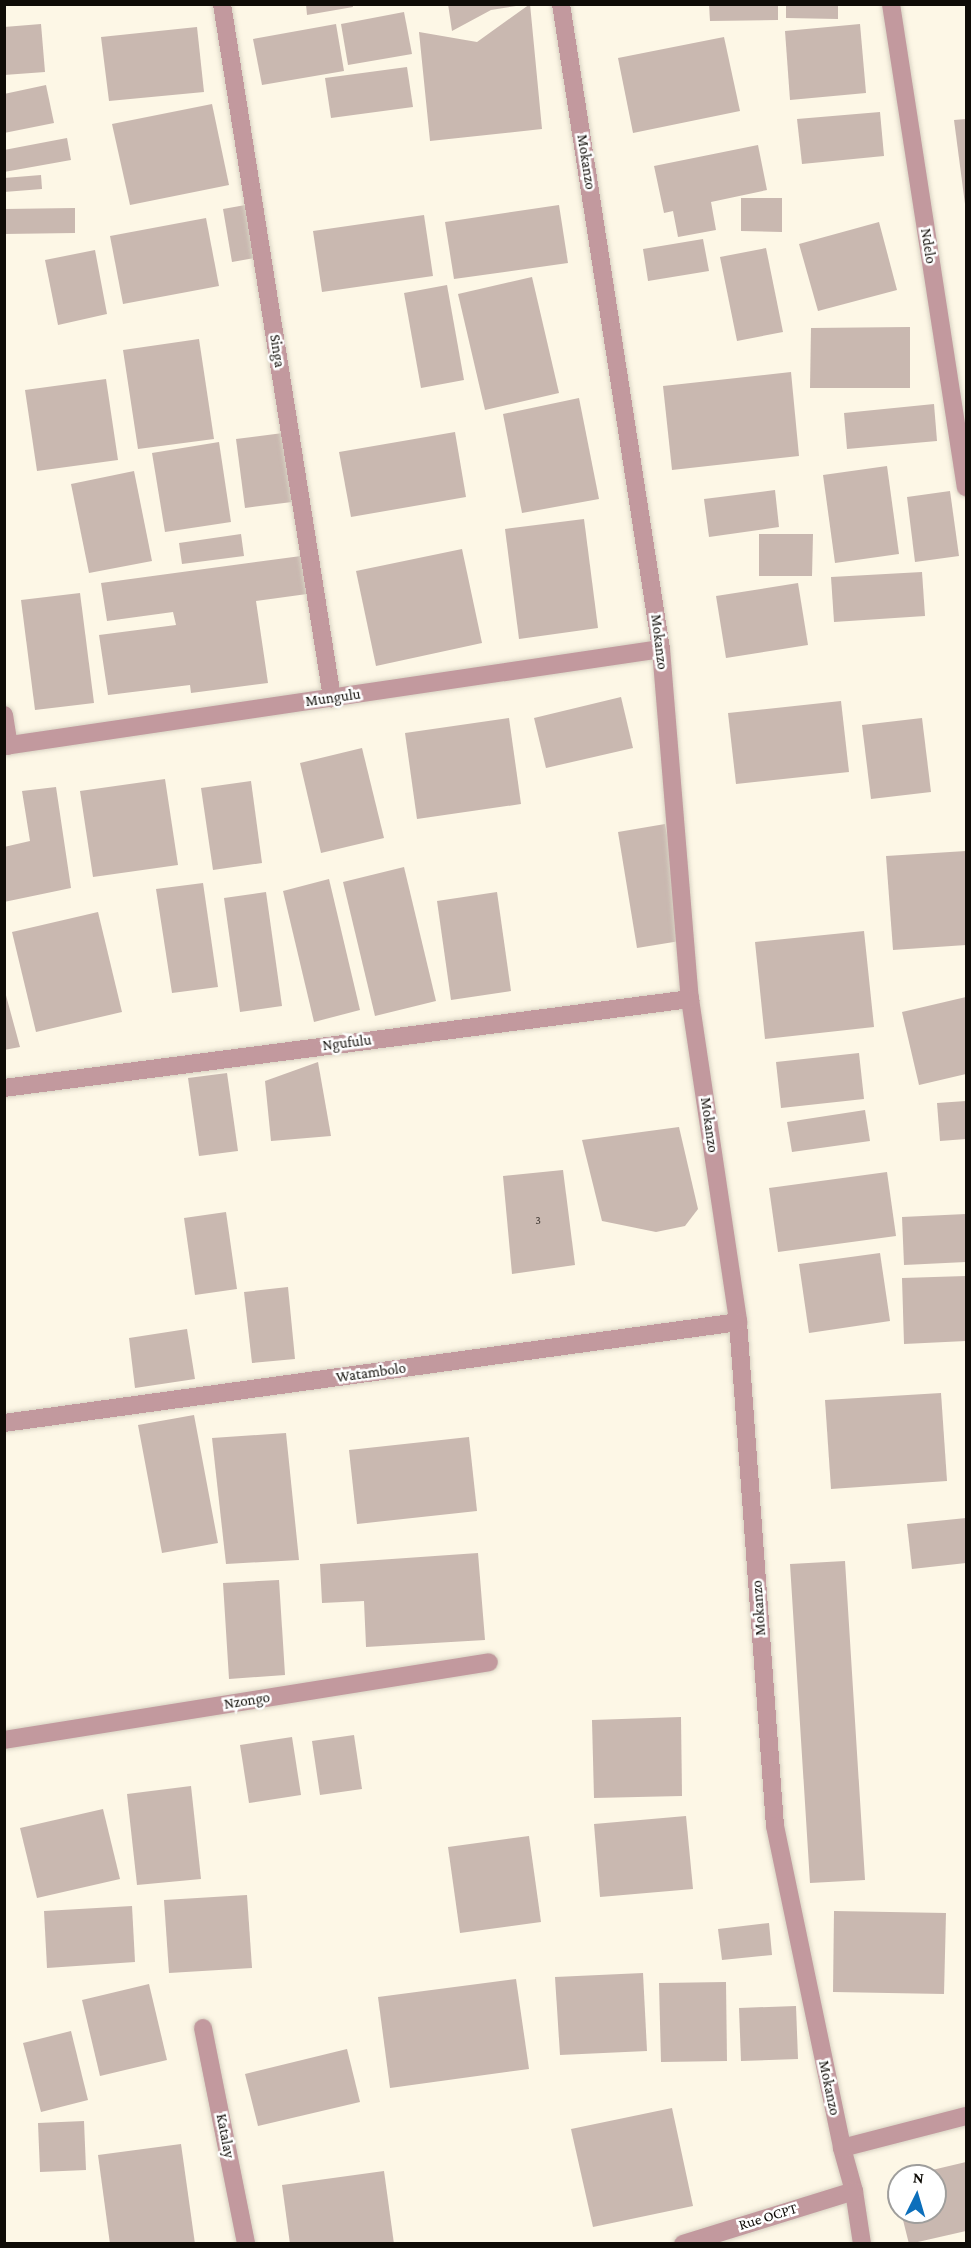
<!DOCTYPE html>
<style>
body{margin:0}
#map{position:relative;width:971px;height:2248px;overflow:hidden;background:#fdf7e6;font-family:"Crimson Pro",serif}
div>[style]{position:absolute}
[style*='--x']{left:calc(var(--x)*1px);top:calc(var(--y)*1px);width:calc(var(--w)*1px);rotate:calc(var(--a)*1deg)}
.building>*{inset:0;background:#c9b8b0}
.roads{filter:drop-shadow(0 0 2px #d7d1c2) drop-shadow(0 0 2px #d7d1c2)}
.minor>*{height:18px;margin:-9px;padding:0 9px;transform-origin:9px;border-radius:9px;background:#c2999e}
span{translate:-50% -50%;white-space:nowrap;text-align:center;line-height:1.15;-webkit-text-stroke:5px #fff;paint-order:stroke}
.number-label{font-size:12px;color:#3e3731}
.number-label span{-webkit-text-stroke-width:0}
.street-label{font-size:15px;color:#0f0c07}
.frame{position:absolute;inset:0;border:6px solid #0f0c07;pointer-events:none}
.north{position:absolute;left:887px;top:2164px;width:60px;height:60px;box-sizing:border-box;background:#fff;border:2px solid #9f9e9c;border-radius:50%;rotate:5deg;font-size:16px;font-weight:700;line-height:24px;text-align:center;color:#0f0c07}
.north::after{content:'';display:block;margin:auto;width:21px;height:27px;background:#0c6fbb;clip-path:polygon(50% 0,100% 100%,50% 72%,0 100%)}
</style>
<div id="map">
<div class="building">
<div style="clip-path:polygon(306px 4px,352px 4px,353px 7px,307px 15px)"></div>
<div style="clip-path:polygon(448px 4px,516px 4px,516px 6px,491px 10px,452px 31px)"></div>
<div style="clip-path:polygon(530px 4px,542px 129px,430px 141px,419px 32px,477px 42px)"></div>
<div style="clip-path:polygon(709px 4px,778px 4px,778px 20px,710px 21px)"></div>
<div style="clip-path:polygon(786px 4px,838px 4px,838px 19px,786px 18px)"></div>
<div style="clip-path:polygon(404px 12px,412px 54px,348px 65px,341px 24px)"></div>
<div style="clip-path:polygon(41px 24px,45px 72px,4px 75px,4px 27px)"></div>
<div style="clip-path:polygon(336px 24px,344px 71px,262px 85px,253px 39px)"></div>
<div style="clip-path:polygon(860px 24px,866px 93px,790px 100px,785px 31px)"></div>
<div style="clip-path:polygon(197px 27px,204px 92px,109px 101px,101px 37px)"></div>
<div style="clip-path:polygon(724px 37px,740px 111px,633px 133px,618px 58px)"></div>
<div style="clip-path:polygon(407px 67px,413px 107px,331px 118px,325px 78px)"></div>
<div style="clip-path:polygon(46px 85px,54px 123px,4px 133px,4px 94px)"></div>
<div style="clip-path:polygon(212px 104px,229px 185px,130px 205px,112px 124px)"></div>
<div style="clip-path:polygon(880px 112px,884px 156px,802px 164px,797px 119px)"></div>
<div style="clip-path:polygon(966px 119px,966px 204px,965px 204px,954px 120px)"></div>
<div style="clip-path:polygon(67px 138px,71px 160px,4px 172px,4px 150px)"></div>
<div style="clip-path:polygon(758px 145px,767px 190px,711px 202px,716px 230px,678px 237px,673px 211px,664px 213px,654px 166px)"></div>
<div style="clip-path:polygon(41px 175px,42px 189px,4px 192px,4px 178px)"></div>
<div style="clip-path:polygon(741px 198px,782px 198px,782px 232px,741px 231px)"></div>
<div style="clip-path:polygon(251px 204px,260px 257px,232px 262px,223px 209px)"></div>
<div style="clip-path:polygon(559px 205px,568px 263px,454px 279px,445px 222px)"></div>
<div style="clip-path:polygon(75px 208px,75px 233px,4px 234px,4px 209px)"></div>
<div style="clip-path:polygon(424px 215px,433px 276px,322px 292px,313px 231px)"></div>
<div style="clip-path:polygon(206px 218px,219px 286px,123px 304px,110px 236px)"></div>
<div style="clip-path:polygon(879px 222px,897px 290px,818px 311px,799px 244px)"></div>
<div style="clip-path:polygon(703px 239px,709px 271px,648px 281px,643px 249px)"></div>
<div style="clip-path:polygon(766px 248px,783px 332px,737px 341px,720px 257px)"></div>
<div style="clip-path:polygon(95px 250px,107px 314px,58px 325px,45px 260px)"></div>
<div style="clip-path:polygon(532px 277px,559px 393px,485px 410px,458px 294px)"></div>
<div style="clip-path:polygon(447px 285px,464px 380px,421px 388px,404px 293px)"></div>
<div style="clip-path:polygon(910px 327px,910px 388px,810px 388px,811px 328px)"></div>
<div style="clip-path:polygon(199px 339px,214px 439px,138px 449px,123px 350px)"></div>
<div style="clip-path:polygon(791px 372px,799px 456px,672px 470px,663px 386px)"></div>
<div style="clip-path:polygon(106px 379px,118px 460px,37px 471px,25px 390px)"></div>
<div style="clip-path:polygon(579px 398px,599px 499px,522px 513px,503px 414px)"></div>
<div style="clip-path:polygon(934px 404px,937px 441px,847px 449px,844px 413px)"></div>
<div style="clip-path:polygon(455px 432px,466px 497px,351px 517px,339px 452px)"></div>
<div style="clip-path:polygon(283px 433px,292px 502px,245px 508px,236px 439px)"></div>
<div style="clip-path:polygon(219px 442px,231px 522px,165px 532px,152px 453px)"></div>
<div style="clip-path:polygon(887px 466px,899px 554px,835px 563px,823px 475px)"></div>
<div style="clip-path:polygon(134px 471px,152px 561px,89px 573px,71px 484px)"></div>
<div style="clip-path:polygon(775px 490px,779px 527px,709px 537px,704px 499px)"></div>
<div style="clip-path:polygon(950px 491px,959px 556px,915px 562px,907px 497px)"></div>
<div style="clip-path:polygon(584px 519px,598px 628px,519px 639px,505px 529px)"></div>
<div style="clip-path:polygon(241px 534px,244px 556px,182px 564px,179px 543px)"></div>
<div style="clip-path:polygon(759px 534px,813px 534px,812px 576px,759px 576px)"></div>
<div style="clip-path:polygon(462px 549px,482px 643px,376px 666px,356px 571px)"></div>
<div style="clip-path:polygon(301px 556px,307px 594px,256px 601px,268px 683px,191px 693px,190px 685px,108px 695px,99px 635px,176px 625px,173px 612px,107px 621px,101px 583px)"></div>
<div style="clip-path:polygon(922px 572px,925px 616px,834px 622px,831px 577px)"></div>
<div style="clip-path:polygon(798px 583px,808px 645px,726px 658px,716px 596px)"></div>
<div style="clip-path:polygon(80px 593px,94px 703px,35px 710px,21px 600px)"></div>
<div style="clip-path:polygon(621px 697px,633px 748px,546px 768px,534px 718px)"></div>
<div style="clip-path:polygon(841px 701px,849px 772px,736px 784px,728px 713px)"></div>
<div style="clip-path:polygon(509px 718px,521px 804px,417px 819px,405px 733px)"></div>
<div style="clip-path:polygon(922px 718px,931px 792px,871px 799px,862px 725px)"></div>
<div style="clip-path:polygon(362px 748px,384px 838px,321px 853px,300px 763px)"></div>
<div style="clip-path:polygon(165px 779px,178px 865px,93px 877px,80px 791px)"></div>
<div style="clip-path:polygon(251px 781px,262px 863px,213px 870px,201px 788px)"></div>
<div style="clip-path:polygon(56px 787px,71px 888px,4px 902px,4px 847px,30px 841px,22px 791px)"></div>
<div style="clip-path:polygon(665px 824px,686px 940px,637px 948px,618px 832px)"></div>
<div style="clip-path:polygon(966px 851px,966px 945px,893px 950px,886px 856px)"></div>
<div style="clip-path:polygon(404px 867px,436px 1001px,375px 1016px,343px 882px)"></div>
<div style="clip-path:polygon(329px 879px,360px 1010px,314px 1022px,283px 891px)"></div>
<div style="clip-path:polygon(203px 883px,218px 987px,172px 993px,156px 889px)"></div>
<div style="clip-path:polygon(266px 892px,282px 1006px,240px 1012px,224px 898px)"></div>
<div style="clip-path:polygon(497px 892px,511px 991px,451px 1000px,437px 901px)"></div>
<div style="clip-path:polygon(98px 912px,122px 1012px,36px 1032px,12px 932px)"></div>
<div style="clip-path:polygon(864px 931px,874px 1027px,765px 1039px,755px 942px)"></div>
<div style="clip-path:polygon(4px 988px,20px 1047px,4px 1050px)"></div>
<div style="clip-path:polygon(966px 997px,966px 1074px,919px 1085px,902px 1012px)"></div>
<div style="clip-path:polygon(859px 1053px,864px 1099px,781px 1108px,776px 1062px)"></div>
<div style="clip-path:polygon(318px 1062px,331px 1136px,271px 1141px,265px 1081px)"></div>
<div style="clip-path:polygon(227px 1073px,238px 1151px,199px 1156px,188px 1078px)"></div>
<div style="clip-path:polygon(966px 1101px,966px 1139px,940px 1141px,937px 1103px)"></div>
<div style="clip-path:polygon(865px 1110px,870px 1141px,792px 1152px,787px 1122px)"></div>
<div style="clip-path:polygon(679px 1127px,698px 1209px,685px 1226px,656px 1232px,602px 1221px,582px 1140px)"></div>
<div style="clip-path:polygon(563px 1170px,575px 1265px,512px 1274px,503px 1176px)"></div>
<div style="clip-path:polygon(887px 1172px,896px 1236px,778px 1252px,769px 1188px)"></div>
<div style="clip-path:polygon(226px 1212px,237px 1289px,195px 1295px,184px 1218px)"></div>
<div style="clip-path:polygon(966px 1214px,966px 1262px,904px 1265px,902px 1217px)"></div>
<div style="clip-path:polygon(880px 1253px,890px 1321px,809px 1333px,799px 1264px)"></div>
<div style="clip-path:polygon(966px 1276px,966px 1341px,904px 1344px,902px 1278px)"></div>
<div style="clip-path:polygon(288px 1287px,295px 1359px,252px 1363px,244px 1292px)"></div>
<div style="clip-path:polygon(187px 1329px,195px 1379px,135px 1388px,129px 1338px)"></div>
<div style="clip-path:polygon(941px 1393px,947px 1481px,831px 1489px,825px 1400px)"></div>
<div style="clip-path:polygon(194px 1415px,218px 1543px,162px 1553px,138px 1425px)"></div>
<div style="clip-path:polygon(286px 1433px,299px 1560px,226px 1564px,212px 1438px)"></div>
<div style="clip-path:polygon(469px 1437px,477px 1511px,357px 1524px,349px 1450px)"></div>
<div style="clip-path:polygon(966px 1518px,966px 1563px,912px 1569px,907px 1524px)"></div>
<div style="clip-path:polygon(478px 1553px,485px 1640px,366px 1647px,364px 1601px,322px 1603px,320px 1564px)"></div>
<div style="clip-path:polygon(845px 1561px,865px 1880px,810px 1883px,790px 1564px)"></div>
<div style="clip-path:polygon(279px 1580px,285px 1675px,229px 1679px,223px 1583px)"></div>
<div style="clip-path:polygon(681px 1717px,682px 1796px,594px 1798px,592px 1720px)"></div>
<div style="clip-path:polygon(354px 1735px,362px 1789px,320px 1795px,312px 1741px)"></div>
<div style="clip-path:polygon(292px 1737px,301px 1795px,249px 1803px,240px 1745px)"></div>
<div style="clip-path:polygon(191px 1786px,201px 1879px,137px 1885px,127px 1794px)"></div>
<div style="clip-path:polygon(103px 1809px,120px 1879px,37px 1898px,20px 1828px)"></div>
<div style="clip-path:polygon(686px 1816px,693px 1889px,600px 1897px,594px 1824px)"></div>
<div style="clip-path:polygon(529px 1836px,541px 1922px,460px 1933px,448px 1847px)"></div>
<div style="clip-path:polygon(247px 1895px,252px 1968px,169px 1973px,164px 1900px)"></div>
<div style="clip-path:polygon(132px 1906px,135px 1962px,47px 1968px,44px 1911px)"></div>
<div style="clip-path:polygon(834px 1911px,946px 1913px,944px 1994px,833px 1992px)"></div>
<div style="clip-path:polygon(769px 1923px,772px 1955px,722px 1960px,718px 1929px)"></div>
<div style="clip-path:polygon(643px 1973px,647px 2051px,560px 2055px,555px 1977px)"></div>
<div style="clip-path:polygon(516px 1979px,529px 2069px,390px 2088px,378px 1997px)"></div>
<div style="clip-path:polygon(726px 1982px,727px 2061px,661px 2062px,659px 1983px)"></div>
<div style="clip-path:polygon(149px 1984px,167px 2060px,100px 2076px,82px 2000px)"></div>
<div style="clip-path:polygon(796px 2006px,798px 2059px,741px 2061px,739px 2008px)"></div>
<div style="clip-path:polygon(71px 2031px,88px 2100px,41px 2112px,23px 2043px)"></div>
<div style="clip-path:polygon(347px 2049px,360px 2102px,258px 2126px,245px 2074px)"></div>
<div style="clip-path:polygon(672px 2108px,693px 2206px,593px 2227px,571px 2129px)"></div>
<div style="clip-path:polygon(84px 2121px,86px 2170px,40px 2172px,38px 2123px)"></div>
<div style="clip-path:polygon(181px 2144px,195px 2244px,110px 2244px,98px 2155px)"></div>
<div style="clip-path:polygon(966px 2162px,966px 2231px,909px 2244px,901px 2212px,935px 2212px,935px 2176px,911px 2175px)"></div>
<div style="clip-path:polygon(384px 2171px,394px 2244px,290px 2244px,282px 2185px)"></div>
</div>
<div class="roads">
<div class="minor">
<div style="--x:222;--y:4;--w:703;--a:80.99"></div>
<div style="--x:561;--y:4;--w:653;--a:81.19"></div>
<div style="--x:661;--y:649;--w:351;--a:85.3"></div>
<div style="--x:690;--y:999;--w:327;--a:81.5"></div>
<div style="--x:738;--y:1322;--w:505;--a:85.8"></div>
<div style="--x:775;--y:1826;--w:329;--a:78.2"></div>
<div style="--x:842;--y:2148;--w:45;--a:74.4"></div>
<div style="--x:854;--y:2191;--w:54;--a:81.4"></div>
<div style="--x:891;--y:4;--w:489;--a:81.2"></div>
<div style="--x:4;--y:715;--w:31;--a:81"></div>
<div style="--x:4;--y:746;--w:664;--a:-8.4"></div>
<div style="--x:4;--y:1088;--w:692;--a:-7.39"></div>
<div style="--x:4;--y:1423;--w:741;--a:-7.83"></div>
<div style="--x:4;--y:1740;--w:491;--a:-9.1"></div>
<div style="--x:203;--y:2028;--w:220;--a:78.7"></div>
<div style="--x:842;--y:2148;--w:128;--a:-14.5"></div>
<div style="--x:683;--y:2244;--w:179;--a:-17.2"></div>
</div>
</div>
<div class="number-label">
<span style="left:538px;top:1221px">3</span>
</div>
<div class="street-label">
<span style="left:586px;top:162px;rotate:81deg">Mokanzo</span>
<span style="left:928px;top:246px;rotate:81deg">Ndelo</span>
<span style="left:277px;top:351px;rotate:81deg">Singa</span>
<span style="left:659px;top:642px;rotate:83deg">Mokanzo</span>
<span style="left:333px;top:698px;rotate:-8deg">Mungulu</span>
<span style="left:347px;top:1043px;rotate:-7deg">Ngufulu</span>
<span style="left:709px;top:1125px;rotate:82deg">Mokanzo</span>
<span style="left:371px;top:1373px;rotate:-8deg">Watambolo</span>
<span style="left:759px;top:1608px;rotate:-94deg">Mokanzo</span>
<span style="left:247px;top:1701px;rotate:-9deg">Nzongo</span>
<span style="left:829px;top:2088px;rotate:78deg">Mokanzo</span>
<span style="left:225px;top:2136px;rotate:79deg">Katalay</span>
<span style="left:768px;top:2217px;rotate:-17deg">Rue OCPT</span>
</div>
<div class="frame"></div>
<div class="north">N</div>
</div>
